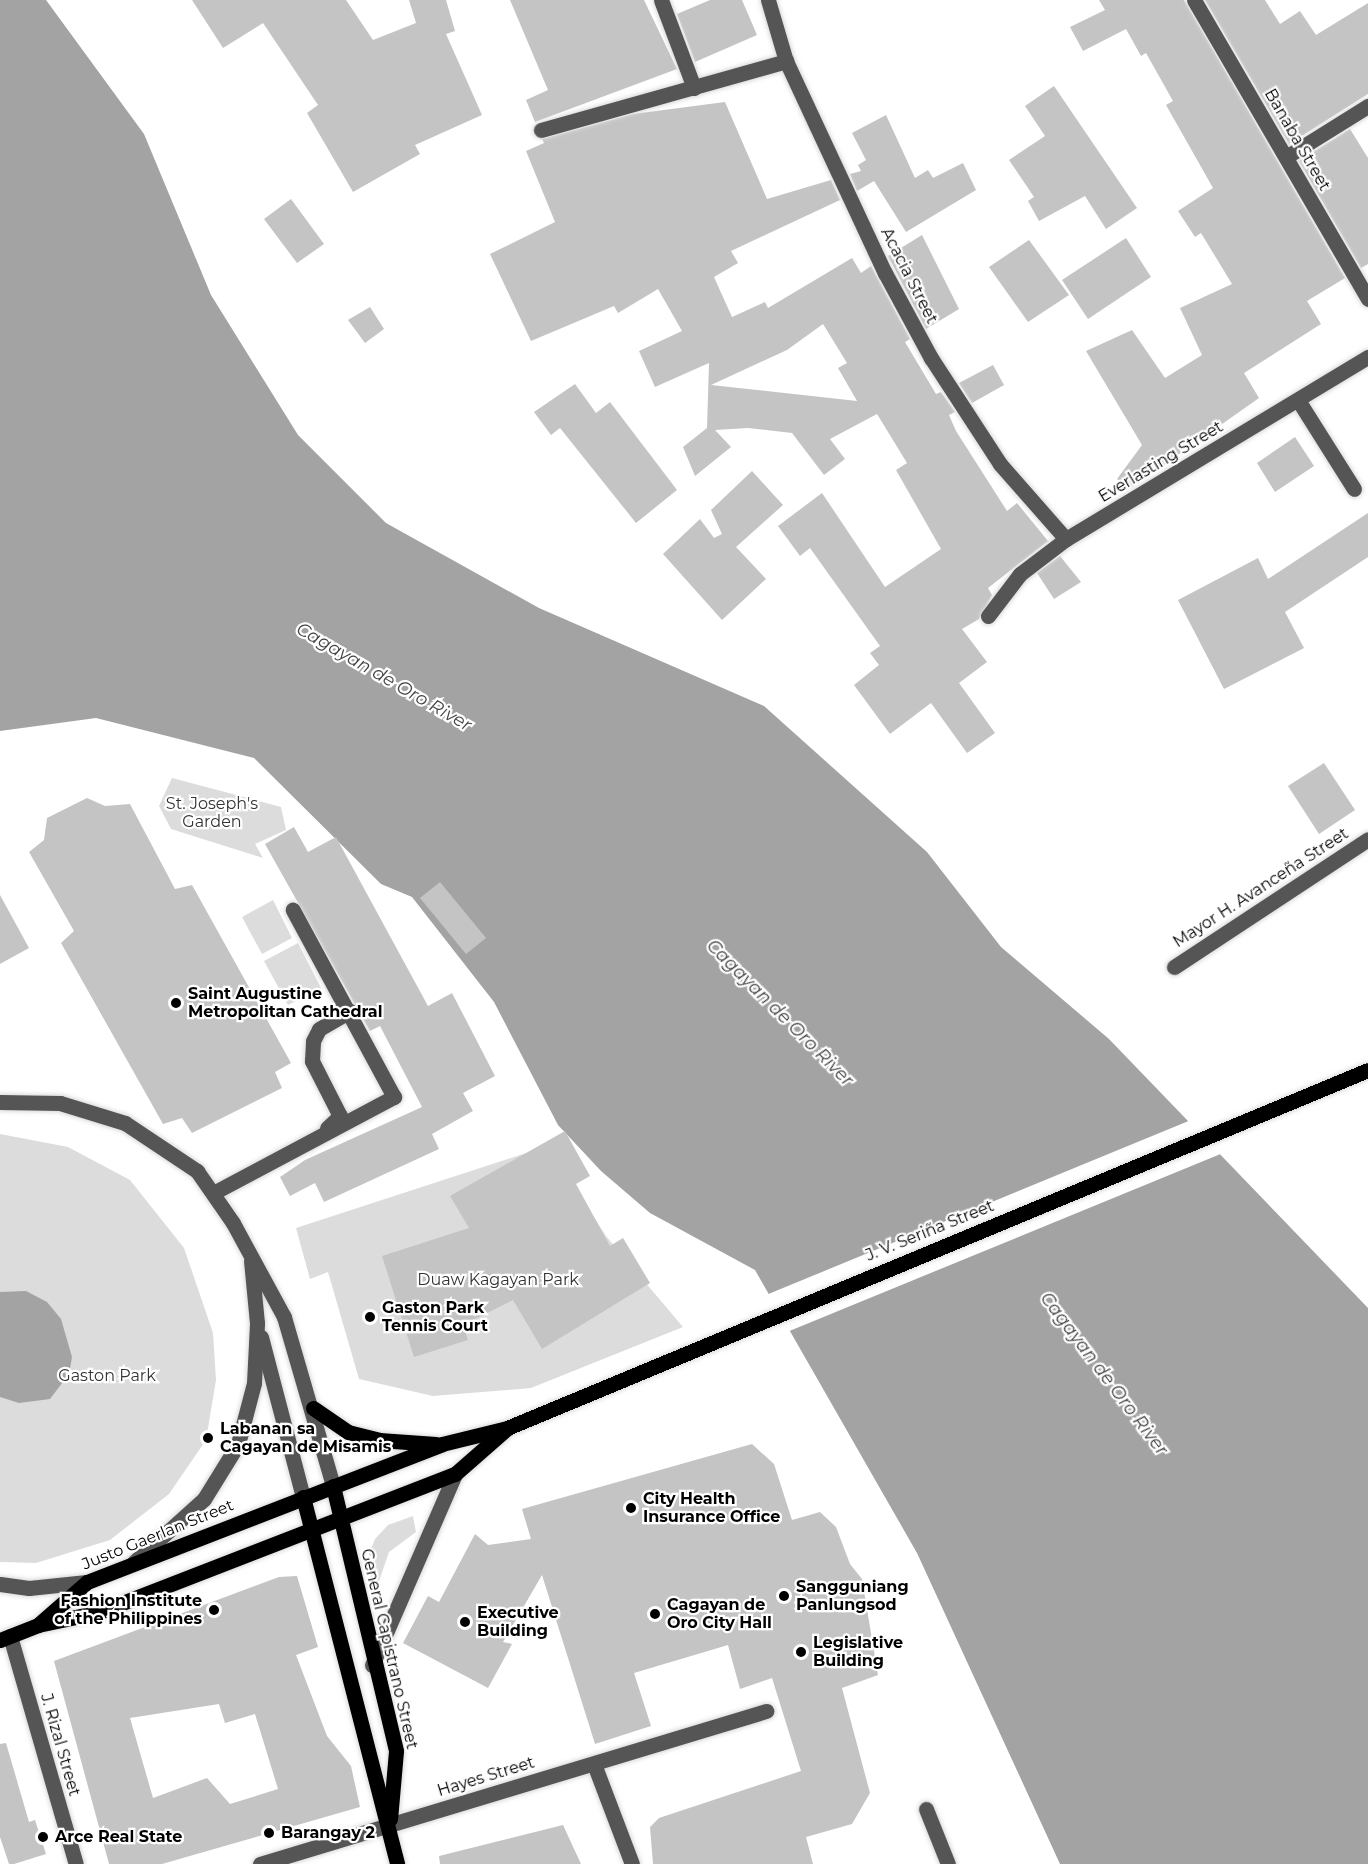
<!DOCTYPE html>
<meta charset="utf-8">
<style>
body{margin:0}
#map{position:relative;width:1368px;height:1864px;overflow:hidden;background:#fff;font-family:Montserrat,sans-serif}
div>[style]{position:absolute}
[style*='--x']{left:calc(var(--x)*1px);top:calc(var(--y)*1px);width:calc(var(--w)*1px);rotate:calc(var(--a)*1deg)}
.green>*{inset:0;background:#dcdcdc}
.water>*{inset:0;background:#a3a3a3}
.pier>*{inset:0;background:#fff}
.building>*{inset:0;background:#c4c4c4}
.roads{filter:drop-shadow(0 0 2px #dbdbdb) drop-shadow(0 0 2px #dbdbdb)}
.minor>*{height:15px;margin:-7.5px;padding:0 7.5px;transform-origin:7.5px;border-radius:7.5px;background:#555}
.major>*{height:15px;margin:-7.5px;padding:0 7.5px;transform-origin:7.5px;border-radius:7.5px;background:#000}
.dots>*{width:16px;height:16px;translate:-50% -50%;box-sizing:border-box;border:3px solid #fff;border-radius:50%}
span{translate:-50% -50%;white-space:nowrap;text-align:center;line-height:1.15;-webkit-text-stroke:4.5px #fff;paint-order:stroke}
.street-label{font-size:16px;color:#000}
.park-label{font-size:16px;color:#333}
.poi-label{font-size:16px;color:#000;font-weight:700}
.left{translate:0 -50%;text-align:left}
.right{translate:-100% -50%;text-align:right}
.water-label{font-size:18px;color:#444;font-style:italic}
</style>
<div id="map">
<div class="green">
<div style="clip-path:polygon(172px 778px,281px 807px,286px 830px,255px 844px,263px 858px,171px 829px,159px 806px)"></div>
<div style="clip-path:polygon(273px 900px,292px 938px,262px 954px,242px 917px)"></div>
<div style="clip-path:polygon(298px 943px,321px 988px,288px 1005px,264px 961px)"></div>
<div style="clip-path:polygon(0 1134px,68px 1147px,130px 1180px,184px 1248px,213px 1333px,216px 1380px,206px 1440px,169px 1494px,110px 1540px,36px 1563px,0 1562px)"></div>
<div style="clip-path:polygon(548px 1146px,606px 1236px,683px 1327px,531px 1388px,433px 1396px,359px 1379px,328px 1272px,310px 1279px,296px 1228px)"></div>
<div style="clip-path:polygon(413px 1516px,416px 1532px,389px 1552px,378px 1584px,371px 1586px,369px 1554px,375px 1539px,388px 1525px)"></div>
</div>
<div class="water">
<div style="clip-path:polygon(0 0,46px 0,144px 134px,211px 295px,298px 435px,386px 523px,539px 608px,764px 706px,927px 852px,1001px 947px,1109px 1039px,1368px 1308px,1368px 1864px,1060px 1864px,917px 1553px,755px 1270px,650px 1213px,601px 1171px,558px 1125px,494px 1002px,412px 897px,381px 884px,254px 758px,96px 718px,0 731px)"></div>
<div style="clip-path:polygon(26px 1291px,47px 1302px,61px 1319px,72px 1357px,69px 1374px,50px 1399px,19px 1403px,0 1397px,0 1292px)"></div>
</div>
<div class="pier">
<div style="clip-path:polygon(1191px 1120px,1223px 1153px,787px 1332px,766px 1295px)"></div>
</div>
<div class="building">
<div style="clip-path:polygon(192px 0,346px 0,373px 40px,416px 23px,409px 0,446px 0,455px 31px,446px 34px,482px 115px,415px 145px,420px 154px,353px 192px,307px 113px,318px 105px,263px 23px,223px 48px)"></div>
<div style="clip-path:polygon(510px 0,644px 0,677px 69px,535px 122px,526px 100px,548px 90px)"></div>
<div style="clip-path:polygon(710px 0,742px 0,757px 35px,695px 62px,677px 14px)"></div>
<div style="clip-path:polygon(1099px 0,1184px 0,1345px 278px,1307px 301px,1321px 324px,1244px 373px,1259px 398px,1130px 489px,1117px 479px,1142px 445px,1086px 351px,1132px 330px,1165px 378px,1202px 355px,1180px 308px,1232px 284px,1201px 233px,1195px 237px,1178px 211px,1213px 188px,1166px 105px,1173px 101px,1146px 53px,1141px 56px,1126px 29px,1083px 51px,1070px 27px,1105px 10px)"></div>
<div style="clip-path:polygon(1205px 0,1265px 0,1280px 24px,1300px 11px,1316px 35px,1368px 3px,1368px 94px,1289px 144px)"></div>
<div style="clip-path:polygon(1054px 86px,1137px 208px,1106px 229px,1085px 196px,1039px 221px,1028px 201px,1034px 197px,1009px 160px,1045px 136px,1025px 106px)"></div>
<div style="clip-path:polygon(evenodd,725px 102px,767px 199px,831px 180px,840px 200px,731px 251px,738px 263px,714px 277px,732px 317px,765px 302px,768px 308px,852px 258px,861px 273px,871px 266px,910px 339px,905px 342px,936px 394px,941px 392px,955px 412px,949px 415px,956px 431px,1007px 511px,1017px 503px,1048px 541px,988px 588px,992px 595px,979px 619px,962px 629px,987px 662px,959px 683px,995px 733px,967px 753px,931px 703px,890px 734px,854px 685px,879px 665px,870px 653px,880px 646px,810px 548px,800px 556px,778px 526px,822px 493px,885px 587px,941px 549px,896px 470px,907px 463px,877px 414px,830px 439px,845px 459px,824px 475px,792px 433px,748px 428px,715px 430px,731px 447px,695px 476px,683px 447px,707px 428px,709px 363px,655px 387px,639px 351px,682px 331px,658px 289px,618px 313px,614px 306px,531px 341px,490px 254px,555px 222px,526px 151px,544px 143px,542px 139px,633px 114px,725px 102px,823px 324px,847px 363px,838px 368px,857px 401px,711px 385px,787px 350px,823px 324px)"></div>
<div style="clip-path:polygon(886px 115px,915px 178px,928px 170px,933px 178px,963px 163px,976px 190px,906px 232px,874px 181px,857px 191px,850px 174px,861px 171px,858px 165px,866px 160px,852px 133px)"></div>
<div style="clip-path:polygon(1350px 129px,1368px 158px,1368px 264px,1361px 268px,1299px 161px)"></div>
<div style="clip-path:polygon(291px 199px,324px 244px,297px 263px,264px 219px)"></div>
<div style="clip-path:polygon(922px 235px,959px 309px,926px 329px,888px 256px)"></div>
<div style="clip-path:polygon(1126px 238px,1151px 277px,1088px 319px,1062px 280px)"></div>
<div style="clip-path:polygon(1029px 240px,1069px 295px,1028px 322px,989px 267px)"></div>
<div style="clip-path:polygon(370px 307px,384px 329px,365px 343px,348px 320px)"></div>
<div style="clip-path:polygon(993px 365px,1004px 385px,972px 403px,959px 383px)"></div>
<div style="clip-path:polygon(575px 384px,596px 413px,610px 402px,677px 490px,636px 523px,560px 428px,551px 435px,534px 412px)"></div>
<div style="clip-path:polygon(1295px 437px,1314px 466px,1275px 492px,1257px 463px)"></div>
<div style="clip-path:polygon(752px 471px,783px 505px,736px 547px,766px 579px,722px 620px,663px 554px,700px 519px,714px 538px,722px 534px,711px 510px)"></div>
<div style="clip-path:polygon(1368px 513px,1368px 557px,1285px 612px,1304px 648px,1224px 689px,1178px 600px,1258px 558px,1268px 579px)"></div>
<div style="clip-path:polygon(1060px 556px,1081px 582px,1054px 599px,1037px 573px)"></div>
<div style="clip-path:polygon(1324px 763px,1355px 810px,1319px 834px,1288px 786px)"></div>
<div style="clip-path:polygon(87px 798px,105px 806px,130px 804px,175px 889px,192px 885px,291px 1063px,275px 1072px,282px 1088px,192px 1133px,182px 1118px,163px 1124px,61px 943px,74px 931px,29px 852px,44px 840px,47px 818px)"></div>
<div style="clip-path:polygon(294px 827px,308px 852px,336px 837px,428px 1006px,452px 993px,495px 1076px,463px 1093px,473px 1111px,432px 1134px,439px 1149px,324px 1202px,315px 1183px,290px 1196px,280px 1177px,305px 1160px,422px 1107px,380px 1026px,370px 1031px,265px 844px)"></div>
<div style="clip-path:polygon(440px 882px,486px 938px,466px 954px,420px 898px)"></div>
<div style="clip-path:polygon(0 895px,29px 948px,0 964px)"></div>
<div style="clip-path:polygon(565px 1131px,590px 1176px,576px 1184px,610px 1246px,623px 1238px,650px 1283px,542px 1349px,513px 1300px,463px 1325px,468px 1340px,414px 1357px,382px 1256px,469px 1228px,450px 1196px)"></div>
<div style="clip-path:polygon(752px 1444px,774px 1464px,792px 1520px,820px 1512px,836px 1527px,850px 1564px,862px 1579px,878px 1675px,842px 1688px,870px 1793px,852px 1824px,806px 1837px,813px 1864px,653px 1864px,650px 1827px,659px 1818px,801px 1771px,772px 1678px,740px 1689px,728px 1645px,634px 1673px,651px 1726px,595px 1744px,542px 1575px,503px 1642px,512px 1644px,488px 1688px,403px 1643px,428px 1596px,439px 1602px,475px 1534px,488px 1545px,531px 1539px,522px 1509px)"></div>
<div style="clip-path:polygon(evenodd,297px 1576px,318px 1647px,296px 1655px,327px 1736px,351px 1766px,360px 1807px,162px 1864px,109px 1864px,54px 1661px,279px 1577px,297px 1576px,219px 1704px,225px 1723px,255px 1714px,278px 1789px,230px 1804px,207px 1778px,153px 1798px,130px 1718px,219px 1704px)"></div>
<div style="clip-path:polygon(6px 1743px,29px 1822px,35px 1820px,46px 1854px,14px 1864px,9px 1864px,0 1837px,0 1744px)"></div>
<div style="clip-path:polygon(563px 1825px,581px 1864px,440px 1864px,439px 1856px)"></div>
</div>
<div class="roads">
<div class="minor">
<div style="--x:661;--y:0;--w:94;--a:69.4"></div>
<div style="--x:768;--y:0;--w:64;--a:73.6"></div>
<div style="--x:786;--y:61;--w:234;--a:65"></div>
<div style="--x:885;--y:273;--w:97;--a:61.6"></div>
<div style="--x:931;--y:358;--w:126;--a:56.9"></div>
<div style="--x:1000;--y:464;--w:100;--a:48.7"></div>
<div style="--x:1194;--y:0;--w:346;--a:59.8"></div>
<div style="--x:541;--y:130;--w:255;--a:-15.7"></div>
<div style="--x:1286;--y:157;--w:97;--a:-31.9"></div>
<div style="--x:1298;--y:400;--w:105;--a:57.8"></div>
<div style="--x:988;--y:616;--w:53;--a:-52.7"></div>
<div style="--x:1020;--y:574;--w:58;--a:-37.3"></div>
<div style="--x:1066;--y:539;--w:353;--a:-31.1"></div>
<div style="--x:1174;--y:967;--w:232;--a:-33.4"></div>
<div style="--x:0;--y:1102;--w:60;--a:1"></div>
<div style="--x:60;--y:1103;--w:68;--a:17.1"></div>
<div style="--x:125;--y:1123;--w:87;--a:33.7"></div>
<div style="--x:197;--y:1171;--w:63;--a:55.3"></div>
<div style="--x:233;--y:1223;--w:107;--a:61.5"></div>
<div style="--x:284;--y:1317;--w:176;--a:73.8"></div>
<div style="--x:327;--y:1128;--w:18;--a:-43"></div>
<div style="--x:340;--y:1116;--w:62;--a:-117"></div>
<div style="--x:312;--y:1061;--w:20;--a:-87"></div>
<div style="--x:313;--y:1041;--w:13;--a:-63"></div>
<div style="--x:319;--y:1029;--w:36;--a:-30"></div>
<div style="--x:215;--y:1192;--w:203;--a:-28"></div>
<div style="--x:394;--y:1097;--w:213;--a:-118.4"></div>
<div style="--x:261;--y:1337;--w:165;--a:75.3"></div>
<div style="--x:134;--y:1562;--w:94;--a:-42"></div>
<div style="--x:204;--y:1499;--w:65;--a:-58.3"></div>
<div style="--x:238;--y:1444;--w:63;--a:-75.3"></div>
<div style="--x:254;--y:1383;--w:60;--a:-87.1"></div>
<div style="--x:257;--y:1323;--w:62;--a:-95.5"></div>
<div style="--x:0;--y:1584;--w:29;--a:8"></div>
<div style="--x:29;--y:1588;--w:58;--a:-5.9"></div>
<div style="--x:10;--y:1636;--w:237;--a:73.9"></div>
<div style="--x:372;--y:1665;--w:208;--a:-66.5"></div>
<div style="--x:594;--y:1764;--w:107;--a:69.2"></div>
<div style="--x:926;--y:1809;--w:59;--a:68.2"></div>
<div style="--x:260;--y:1864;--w:529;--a:-16.82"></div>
</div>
<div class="major">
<div style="--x:313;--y:1408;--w:42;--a:34.4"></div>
<div style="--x:348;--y:1432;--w:32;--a:14"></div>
<div style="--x:379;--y:1440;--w:57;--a:4"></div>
<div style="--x:333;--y:1486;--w:272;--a:76.6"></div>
<div style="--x:396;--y:1751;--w:68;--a:95"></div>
<div style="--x:303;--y:1497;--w:379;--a:75.6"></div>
<div style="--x:38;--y:1625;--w:65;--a:-41.3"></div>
<div style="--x:87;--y:1582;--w:381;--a:-21.2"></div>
<div style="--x:442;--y:1444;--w:67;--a:-13.8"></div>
<div style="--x:507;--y:1428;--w:932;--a:-22.58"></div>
<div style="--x:0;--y:1640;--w:41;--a:-21.5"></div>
<div style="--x:38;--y:1625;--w:62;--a:-12"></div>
<div style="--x:99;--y:1612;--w:382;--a:-21.2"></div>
<div style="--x:455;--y:1474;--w:67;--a:-41.3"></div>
</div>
</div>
<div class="dots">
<div style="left:176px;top:1003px;background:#000"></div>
<div style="left:370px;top:1317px;background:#000"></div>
<div style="left:208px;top:1438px;background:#000"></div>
<div style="left:631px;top:1508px;background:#000"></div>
<div style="left:784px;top:1596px;background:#000"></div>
<div style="left:214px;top:1610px;background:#000"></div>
<div style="left:655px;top:1614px;background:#000"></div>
<div style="left:465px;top:1622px;background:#000"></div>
<div style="left:801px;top:1652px;background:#000"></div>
<div style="left:269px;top:1833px;background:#000"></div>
<div style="left:43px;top:1837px;background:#000"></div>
</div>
<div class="street-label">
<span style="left:1297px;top:140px;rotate:60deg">Banaba Street</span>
<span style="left:909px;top:276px;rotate:63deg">Acacia Street</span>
<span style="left:1161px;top:462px;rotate:-31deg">Everlasting Street</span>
<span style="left:1261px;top:888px;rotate:-33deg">Mayor H. Avanceña Street</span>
<span style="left:930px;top:1231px;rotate:-22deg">J. V. Seriña Street</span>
<span style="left:158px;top:1535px;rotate:-22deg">Justo Gaerlan Street</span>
<span style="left:389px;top:1649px;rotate:77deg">General Capistrano Street</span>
<span style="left:60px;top:1745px;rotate:74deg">J. Rizal Street</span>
<span style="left:486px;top:1777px;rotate:-17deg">Hayes Street</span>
</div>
<div class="park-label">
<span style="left:212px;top:813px">St. Joseph's<br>Garden</span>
<span style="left:498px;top:1280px">Duaw Kagayan Park</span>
<span style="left:107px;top:1376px">Gaston Park</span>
</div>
<div class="poi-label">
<span class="left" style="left:188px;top:1003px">Saint Augustine<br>Metropolitan Cathedral</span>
<span class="left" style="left:382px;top:1317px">Gaston Park<br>Tennis Court</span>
<span class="left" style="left:220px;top:1438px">Labanan sa<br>Cagayan de Misamis</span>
<span class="left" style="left:643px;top:1508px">City Health<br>Insurance Office</span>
<span class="left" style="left:796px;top:1596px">Sangguniang<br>Panlungsod</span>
<span class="right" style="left:202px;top:1610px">Fashion Institute<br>of the Philippines</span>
<span class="left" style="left:667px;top:1614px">Cagayan de<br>Oro City Hall</span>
<span class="left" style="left:477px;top:1622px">Executive<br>Building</span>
<span class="left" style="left:813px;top:1652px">Legislative<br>Building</span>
<span class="left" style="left:281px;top:1833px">Barangay 2</span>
<span class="left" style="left:55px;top:1837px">Arce Real State</span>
</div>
<div class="water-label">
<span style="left:384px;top:677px;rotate:30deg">Cagayan de Oro River</span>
<span style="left:780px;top:1013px;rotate:45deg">Cagayan de Oro River</span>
<span style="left:1104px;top:1374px;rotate:53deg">Cagayan de Oro River</span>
</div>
</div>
